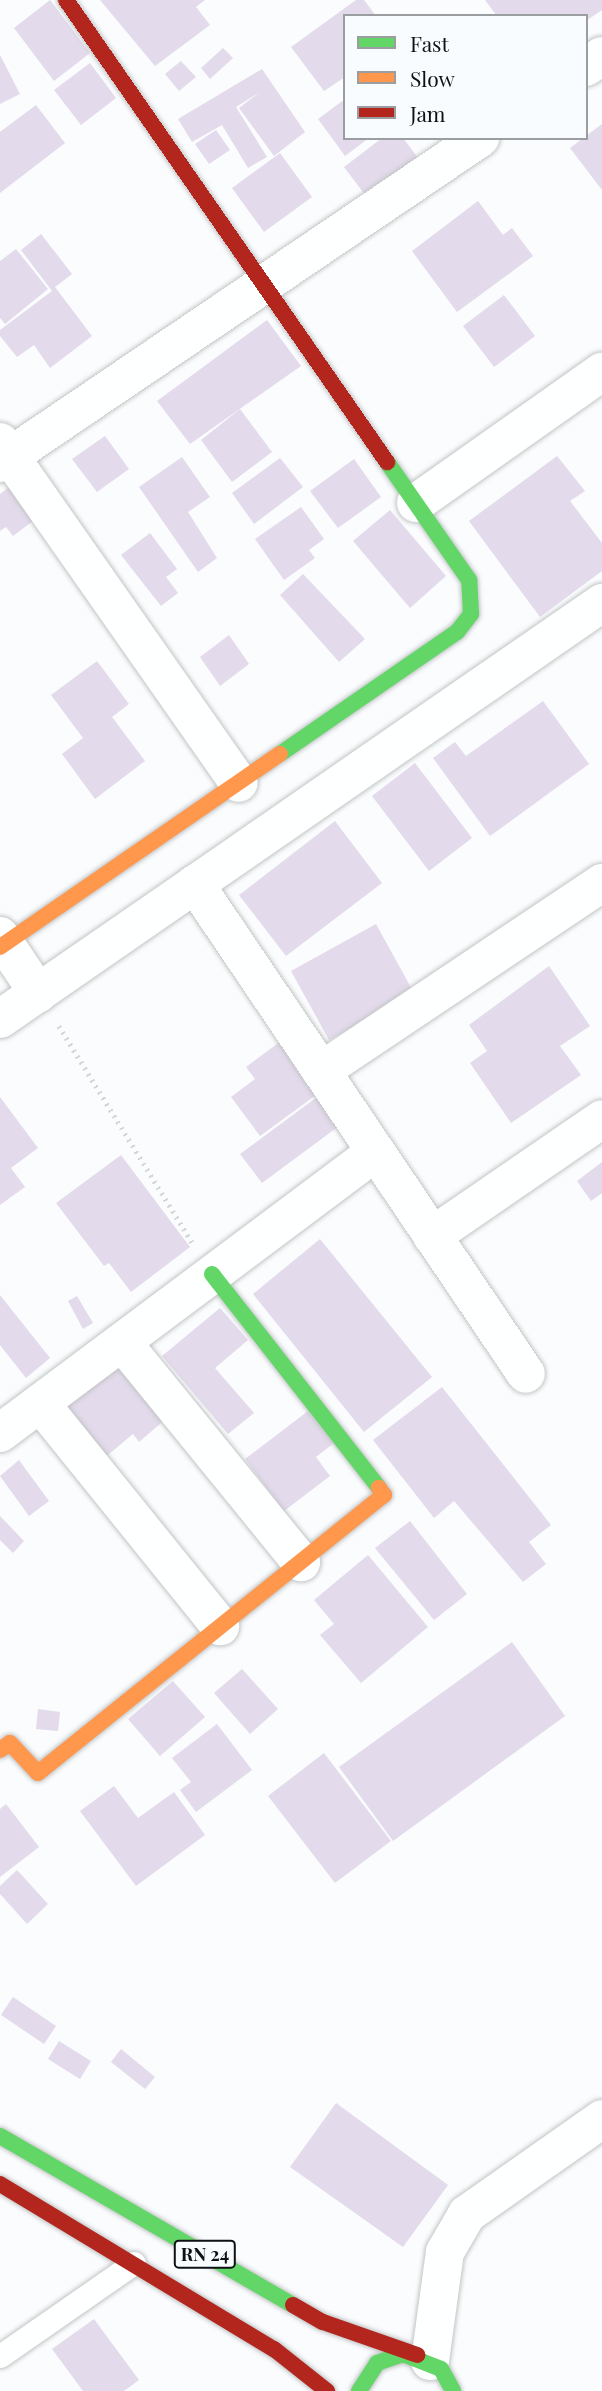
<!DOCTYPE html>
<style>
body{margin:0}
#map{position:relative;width:602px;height:2391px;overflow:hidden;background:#fafcfd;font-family:"Playfair Display",serif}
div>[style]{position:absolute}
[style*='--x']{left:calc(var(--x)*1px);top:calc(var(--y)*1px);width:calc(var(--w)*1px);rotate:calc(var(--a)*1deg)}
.building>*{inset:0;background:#e3daeb}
.path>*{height:4.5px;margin-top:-2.25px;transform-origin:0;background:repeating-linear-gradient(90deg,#d5d6d6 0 2px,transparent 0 7px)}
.roads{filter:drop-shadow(0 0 2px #c2c4c6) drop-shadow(0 0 2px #c2c4c6)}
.lane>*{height:23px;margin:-11.5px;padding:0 11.5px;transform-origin:11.5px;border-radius:11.5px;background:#feffff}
.street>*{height:38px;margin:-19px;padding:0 19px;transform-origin:19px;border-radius:19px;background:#feffff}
.fast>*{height:16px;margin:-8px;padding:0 8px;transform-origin:8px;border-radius:8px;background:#63d668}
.slow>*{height:16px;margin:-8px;padding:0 8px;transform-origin:8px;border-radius:8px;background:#ff974d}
.jam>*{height:16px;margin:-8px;padding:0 8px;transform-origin:8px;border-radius:8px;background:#b3261e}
span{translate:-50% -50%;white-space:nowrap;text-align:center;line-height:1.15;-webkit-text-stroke:5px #f9fcfe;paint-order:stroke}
.shield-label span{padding:2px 5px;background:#f9fcfe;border:2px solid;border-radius:5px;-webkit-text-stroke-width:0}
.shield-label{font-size:18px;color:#0e1113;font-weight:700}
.legend{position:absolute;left:343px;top:14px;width:245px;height:126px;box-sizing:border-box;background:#f9fcfe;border:2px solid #9b9ea0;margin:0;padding:9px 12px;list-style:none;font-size:21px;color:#0e1113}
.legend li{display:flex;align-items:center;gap:14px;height:35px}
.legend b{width:35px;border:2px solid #9b9ea0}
</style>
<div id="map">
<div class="building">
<div style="clip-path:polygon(50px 0,90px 53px,54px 81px,14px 28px)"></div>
<div style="clip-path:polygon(100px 0,205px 0,196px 7px,210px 25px,155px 66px)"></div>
<div style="clip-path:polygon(356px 0,364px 0,376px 16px,345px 16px,345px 77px,324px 91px,291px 47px)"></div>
<div style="clip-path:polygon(485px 0,602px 0,602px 10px,586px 21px,586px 16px,561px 14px,497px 16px)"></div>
<div style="clip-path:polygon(223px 48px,233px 58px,210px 79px,201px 68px)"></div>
<div style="clip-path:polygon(0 55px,20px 94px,0 104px)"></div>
<div style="clip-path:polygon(181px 61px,196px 77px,179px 91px,165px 74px)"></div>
<div style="clip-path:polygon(90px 63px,116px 98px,81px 125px,54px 90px)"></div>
<div style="clip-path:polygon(262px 69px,305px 132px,274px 156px,239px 108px,260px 92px,236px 107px,267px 157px,248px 168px,222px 125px,192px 142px,178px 119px)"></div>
<div style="clip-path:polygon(345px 99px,345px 138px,369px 138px,345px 156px,318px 119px)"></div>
<div style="clip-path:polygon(36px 105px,65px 143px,0 193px,0 132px)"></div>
<div style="clip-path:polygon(602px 124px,602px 190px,570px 148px)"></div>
<div style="clip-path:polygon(216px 130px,230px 150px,209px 164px,195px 144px)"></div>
<div style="clip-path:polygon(382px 138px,403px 138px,427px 170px,375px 208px,344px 167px)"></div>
<div style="clip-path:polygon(280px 153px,312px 197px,264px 232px,232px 188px)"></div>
<div style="clip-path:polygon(478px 201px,503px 235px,512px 228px,533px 256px,457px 312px,412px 251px)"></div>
<div style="clip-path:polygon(41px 234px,72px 274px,55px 287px,92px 336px,50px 368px,34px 345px,17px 357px,0 336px,0 330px,52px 291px,21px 250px)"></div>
<div style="clip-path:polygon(16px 249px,48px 289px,5px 324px,0 318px,0 261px)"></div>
<div style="clip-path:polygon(504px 295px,535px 336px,494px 367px,463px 326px)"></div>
<div style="clip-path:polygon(267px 320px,301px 366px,190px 444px,157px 401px)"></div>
<div style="clip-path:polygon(240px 409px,272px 452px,232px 482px,201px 440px)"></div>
<div style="clip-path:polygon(105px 436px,129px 469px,97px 492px,72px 459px)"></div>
<div style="clip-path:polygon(557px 456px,585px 491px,570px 501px,602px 543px,602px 571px,540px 617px,469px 521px)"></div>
<div style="clip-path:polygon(182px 457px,210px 497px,188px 512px,217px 558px,198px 572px,139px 487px)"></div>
<div style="clip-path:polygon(280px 458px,303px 487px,254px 524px,232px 493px)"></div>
<div style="clip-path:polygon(354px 459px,381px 497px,338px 528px,310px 491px)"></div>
<div style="clip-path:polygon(16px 482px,41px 515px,13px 536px,6px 527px,0 531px,0 494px)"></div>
<div style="clip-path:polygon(301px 507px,324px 539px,309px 550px,315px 558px,284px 580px,255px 539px)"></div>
<div style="clip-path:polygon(390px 510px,446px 576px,410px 608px,353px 541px)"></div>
<div style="clip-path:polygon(150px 533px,177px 569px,166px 577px,178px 593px,161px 606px,121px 555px)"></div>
<div style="clip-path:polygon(303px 574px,365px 639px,339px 662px,280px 595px)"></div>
<div style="clip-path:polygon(229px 635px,249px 664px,220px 686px,200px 657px)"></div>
<div style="clip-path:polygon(97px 661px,129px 704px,112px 717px,145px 761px,95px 799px,62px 754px,83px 738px,51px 695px)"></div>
<div style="clip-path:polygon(543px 701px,589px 764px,490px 836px,433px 758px,455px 742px,466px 756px)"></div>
<div style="clip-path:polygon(415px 763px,472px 838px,429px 871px,372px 796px)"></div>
<div style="clip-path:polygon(335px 821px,382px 883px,286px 956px,239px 895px)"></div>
<div style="clip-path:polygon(376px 924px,414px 993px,329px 1040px,291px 971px)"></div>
<div style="clip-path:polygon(549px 966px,590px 1026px,560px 1046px,581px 1075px,511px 1123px,470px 1063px,487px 1051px,469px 1025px)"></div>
<div style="clip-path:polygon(285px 1038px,323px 1090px,260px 1136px,231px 1097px,255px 1079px,246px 1067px)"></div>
<div style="clip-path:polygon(321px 1094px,343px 1123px,262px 1183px,240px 1154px)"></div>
<div style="clip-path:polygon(0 1097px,38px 1148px,11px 1168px,25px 1187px,0 1205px)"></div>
<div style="clip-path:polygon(121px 1155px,190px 1247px,131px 1292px,109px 1263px,104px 1266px,56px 1203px)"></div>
<div style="clip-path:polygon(602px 1162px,602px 1193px,591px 1201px,577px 1181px)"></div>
<div style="clip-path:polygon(320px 1239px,432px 1377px,364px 1432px,253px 1294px)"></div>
<div style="clip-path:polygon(0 1295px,50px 1358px,26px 1378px,0 1345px)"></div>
<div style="clip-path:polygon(77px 1296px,93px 1323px,83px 1329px,68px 1301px)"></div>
<div style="clip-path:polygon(220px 1308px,248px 1340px,215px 1368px,254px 1413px,228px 1434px,162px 1356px)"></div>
<div style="clip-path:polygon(121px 1362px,167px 1418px,139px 1442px,133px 1434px,103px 1459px,63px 1410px)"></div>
<div style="clip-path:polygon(442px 1387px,551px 1525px,529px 1542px,546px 1564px,523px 1582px,454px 1501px,434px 1518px,373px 1440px)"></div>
<div style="clip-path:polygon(308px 1411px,334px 1443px,316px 1457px,330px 1476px,284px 1511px,245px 1459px)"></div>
<div style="clip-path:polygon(19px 1460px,49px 1501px,29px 1516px,0 1476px)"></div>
<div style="clip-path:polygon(0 1516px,24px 1541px,13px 1553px,0 1540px)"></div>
<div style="clip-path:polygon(410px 1521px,467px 1594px,434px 1620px,375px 1548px)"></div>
<div style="clip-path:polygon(368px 1555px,428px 1627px,361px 1683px,320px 1635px,334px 1624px,314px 1600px)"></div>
<div style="clip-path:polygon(512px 1642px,565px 1716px,393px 1841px,339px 1767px)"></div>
<div style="clip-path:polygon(242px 1669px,278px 1709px,250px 1734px,214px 1693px)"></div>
<div style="clip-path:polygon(173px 1681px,205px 1717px,160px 1756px,128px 1719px)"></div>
<div style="clip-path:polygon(38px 1709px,60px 1712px,58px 1731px,36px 1729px)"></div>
<div style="clip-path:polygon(217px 1724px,252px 1770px,196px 1812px,180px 1790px,191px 1782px,172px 1758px)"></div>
<div style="clip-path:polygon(324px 1753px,391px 1841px,335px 1883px,268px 1796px)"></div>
<div style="clip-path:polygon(114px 1786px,138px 1818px,174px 1792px,205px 1835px,136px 1886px,80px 1811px)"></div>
<div style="clip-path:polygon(6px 1804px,39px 1847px,0 1877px,0 1809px)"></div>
<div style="clip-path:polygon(17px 1870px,48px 1904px,27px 1924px,0 1894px,0 1886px)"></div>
<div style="clip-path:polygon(13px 1997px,56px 2026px,44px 2044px,1px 2015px)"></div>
<div style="clip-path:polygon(59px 2041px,91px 2061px,80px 2079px,48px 2059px)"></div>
<div style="clip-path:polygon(121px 2049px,155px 2077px,145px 2089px,111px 2062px)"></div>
<div style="clip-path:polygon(336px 2103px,448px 2185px,403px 2247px,290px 2167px)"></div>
<div style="clip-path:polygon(94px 2319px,139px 2380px,124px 2391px,83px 2391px,52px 2349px)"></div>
</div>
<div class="path">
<div style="--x:59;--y:1026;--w:254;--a:58.4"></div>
</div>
<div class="roads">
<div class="lane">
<div style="--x:0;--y:2356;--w:163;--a:-34.8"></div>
</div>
<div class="street">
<div style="--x:586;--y:67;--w:19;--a:-35"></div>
<div style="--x:0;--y:442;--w:416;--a:55"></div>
<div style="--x:0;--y:463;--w:580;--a:-34.1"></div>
<div style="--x:416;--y:503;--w:228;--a:-35.2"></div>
<div style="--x:195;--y:884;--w:591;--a:55.96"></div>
<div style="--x:0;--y:936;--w:69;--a:56.3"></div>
<div style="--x:0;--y:1019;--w:732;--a:-34.65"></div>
<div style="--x:321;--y:1071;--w:338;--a:-33.8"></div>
<div style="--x:432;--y:1236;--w:206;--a:-34.5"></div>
<div style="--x:122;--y:1342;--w:284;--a:50.9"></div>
<div style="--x:40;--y:1403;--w:287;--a:51.1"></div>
<div style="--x:0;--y:1433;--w:469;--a:-36.8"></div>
<div style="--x:430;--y:2361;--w:110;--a:-82.2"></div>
<div style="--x:445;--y:2252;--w:44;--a:-59.9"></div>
<div style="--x:467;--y:2214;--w:165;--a:-35.1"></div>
</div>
<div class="fast">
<div style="--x:280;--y:754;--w:215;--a:-34.6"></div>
<div style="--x:457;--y:632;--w:23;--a:-52"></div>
<div style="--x:471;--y:614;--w:34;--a:-93"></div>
<div style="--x:469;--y:580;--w:144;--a:-124.8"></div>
<div style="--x:212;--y:1274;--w:271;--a:52"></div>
<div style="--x:0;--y:2136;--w:338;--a:30"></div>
<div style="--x:359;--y:2391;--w:33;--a:-57"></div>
<div style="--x:377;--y:2363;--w:28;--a:-19"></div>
<div style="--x:403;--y:2354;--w:41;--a:21.5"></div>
<div style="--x:441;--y:2369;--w:25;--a:61"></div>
</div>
<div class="slow">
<div style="--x:0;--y:947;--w:340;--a:-34.6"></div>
<div style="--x:0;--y:1750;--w:12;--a:-35"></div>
<div style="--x:10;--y:1743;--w:41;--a:47"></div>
<div style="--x:38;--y:1773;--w:444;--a:-38.8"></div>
<div style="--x:384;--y:1495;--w:9;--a:-126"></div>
</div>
<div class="jam">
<div style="--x:66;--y:0;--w:563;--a:55.21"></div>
<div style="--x:0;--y:2184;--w:320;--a:31.1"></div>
<div style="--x:274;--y:2349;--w:68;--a:38.4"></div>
<div style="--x:293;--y:2305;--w:34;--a:30"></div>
<div style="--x:323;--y:2322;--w:100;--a:19.3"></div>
</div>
</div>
<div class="shield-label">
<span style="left:205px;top:2254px">RN 24</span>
</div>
<ul class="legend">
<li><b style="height:9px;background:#63d668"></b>Fast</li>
<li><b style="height:9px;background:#ff974d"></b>Slow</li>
<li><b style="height:9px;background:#b3261e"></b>Jam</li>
</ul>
</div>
